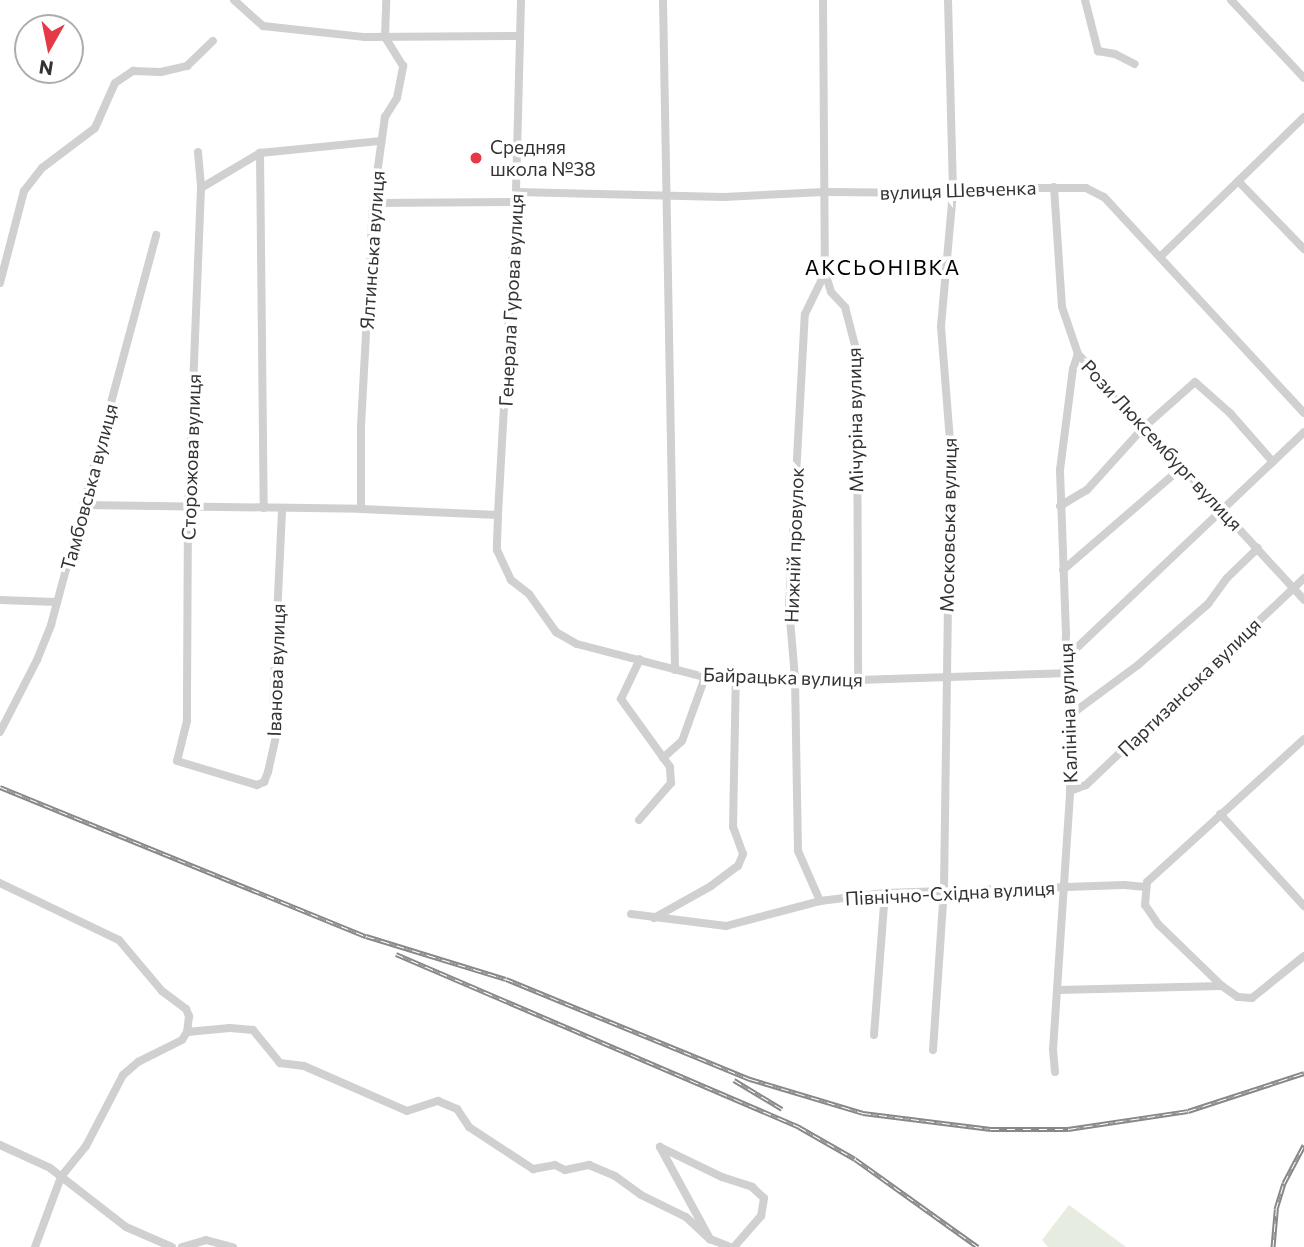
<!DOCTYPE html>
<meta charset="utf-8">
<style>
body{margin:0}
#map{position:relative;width:1304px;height:1247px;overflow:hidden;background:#fff;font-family:Commissioner,sans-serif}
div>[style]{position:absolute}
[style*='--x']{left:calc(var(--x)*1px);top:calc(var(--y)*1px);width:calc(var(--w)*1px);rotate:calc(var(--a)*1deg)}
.green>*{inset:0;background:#e6ecdf}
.minor>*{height:8px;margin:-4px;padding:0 4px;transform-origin:4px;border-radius:4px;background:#d0d0d0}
.rail>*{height:5px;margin-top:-2.5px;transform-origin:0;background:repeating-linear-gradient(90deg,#fff 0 8px,#888 0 16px);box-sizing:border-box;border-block:2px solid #888}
.dots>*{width:19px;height:19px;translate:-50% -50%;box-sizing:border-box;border:4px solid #fff;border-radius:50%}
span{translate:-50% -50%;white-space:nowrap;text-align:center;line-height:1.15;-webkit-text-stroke:7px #fff;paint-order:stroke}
.poi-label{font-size:19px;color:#333}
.left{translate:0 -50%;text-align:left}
.street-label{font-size:19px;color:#333}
.neighbourhood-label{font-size:21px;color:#000;letter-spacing:2px}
.north{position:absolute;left:14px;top:14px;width:70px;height:70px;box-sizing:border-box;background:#fff;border:2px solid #adadad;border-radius:50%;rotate:189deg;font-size:19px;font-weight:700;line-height:28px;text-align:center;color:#333}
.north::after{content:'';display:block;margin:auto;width:24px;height:32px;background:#e63946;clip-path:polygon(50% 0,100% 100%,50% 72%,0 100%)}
</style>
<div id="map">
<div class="green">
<div style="clip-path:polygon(1069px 1205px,1126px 1247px,1048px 1247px,1042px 1240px)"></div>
</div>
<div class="minor">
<div style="--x:234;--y:0;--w:39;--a:42"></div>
<div style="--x:263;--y:26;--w:103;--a:6.2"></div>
<div style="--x:365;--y:37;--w:154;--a:-0.4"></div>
<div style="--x:521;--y:0;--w:192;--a:91.5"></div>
<div style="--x:516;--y:192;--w:324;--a:93.2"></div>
<div style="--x:498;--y:515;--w:35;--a:92"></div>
<div style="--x:497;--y:550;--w:33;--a:65"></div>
<div style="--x:511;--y:580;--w:23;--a:38"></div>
<div style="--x:529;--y:594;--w:47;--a:54.6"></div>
<div style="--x:556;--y:632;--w:24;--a:30"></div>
<div style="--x:577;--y:644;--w:132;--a:14.5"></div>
<div style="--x:705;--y:677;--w:153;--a:1.1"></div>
<div style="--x:858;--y:680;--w:206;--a:-1.9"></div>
<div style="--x:663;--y:0;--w:670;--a:88.97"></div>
<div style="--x:823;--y:0;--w:273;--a:89.6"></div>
<div style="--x:825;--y:273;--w:20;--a:72"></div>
<div style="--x:831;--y:292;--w:21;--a:47"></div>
<div style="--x:845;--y:307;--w:48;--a:75.4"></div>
<div style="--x:857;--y:353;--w:327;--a:89.8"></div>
<div style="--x:1085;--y:0;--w:53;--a:75.7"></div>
<div style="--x:1098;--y:51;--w:17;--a:10"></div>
<div style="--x:1115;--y:54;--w:22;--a:27"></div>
<div style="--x:1231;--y:0;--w:107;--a:46.9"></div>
<div style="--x:198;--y:152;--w:36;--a:85"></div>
<div style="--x:201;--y:188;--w:319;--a:92.3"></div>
<div style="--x:188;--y:507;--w:214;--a:90.3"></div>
<div style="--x:187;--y:721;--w:41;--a:104"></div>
<div style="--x:177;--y:761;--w:84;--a:16.7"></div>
<div style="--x:257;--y:785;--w:8;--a:-23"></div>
<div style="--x:264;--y:782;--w:11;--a:-68"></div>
<div style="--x:268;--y:772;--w:46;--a:-77.5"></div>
<div style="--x:278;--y:727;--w:12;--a:-90"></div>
<div style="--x:278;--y:715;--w:14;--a:-111"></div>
<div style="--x:273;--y:702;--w:194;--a:-87.3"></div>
<div style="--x:260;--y:153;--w:355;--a:89.4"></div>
<div style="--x:1238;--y:181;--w:95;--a:45.9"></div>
<div style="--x:1054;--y:187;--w:120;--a:86.2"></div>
<div style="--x:1062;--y:307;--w:50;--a:71.2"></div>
<div style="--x:1078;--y:354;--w:334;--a:47.4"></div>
<div style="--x:201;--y:188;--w:69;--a:-30.7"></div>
<div style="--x:260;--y:153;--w:122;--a:-5.7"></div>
<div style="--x:516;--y:192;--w:208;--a:1.4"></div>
<div style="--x:724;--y:197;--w:100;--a:-2.9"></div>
<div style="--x:824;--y:192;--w:119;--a:0.5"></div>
<div style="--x:943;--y:193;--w:23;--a:-13"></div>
<div style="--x:965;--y:188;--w:121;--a:0"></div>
<div style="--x:1086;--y:188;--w:20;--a:27"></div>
<div style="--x:1104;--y:197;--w:294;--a:47.2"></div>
<div style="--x:373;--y:203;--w:142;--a:-0.4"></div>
<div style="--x:1160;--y:257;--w:201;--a:-44.2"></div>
<div style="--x:0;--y:283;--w:95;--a:-75.4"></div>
<div style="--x:24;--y:191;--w:29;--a:-52"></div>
<div style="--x:42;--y:168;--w:66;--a:-37"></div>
<div style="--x:95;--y:128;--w:49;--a:-66"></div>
<div style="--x:115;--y:83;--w:22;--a:-34"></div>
<div style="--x:133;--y:71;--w:28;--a:2"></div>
<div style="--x:161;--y:72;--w:27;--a:-13"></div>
<div style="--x:187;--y:66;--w:36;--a:-44"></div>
<div style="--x:84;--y:505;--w:277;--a:0.8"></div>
<div style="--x:361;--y:509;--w:137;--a:2.5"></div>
<div style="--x:1060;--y:506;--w:31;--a:-31"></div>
<div style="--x:1087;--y:490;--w:84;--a:-47.9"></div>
<div style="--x:1143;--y:428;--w:69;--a:-41.5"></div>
<div style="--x:1195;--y:382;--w:47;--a:41.5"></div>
<div style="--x:1230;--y:413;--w:65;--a:48.7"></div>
<div style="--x:361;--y:509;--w:83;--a:-90"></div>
<div style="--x:361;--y:426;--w:223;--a:-86.9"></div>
<div style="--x:373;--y:203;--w:87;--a:-82.1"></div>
<div style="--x:385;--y:117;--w:22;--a:-58"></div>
<div style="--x:397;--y:98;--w:33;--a:-79"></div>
<div style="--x:403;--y:66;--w:34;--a:-122"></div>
<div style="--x:385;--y:37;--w:37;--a:-88"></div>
<div style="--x:1063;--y:570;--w:156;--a:-40.8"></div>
<div style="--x:0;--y:600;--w:57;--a:2"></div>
<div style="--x:1066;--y:658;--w:328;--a:-43.5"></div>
<div style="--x:1069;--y:716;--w:86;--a:-36.5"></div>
<div style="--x:1138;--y:665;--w:93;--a:-41.1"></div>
<div style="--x:1208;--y:604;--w:32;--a:-54"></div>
<div style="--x:1227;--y:578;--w:43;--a:-44.1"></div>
<div style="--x:0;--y:732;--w:81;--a:-62.8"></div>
<div style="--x:37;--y:660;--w:38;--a:-68"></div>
<div style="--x:51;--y:625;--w:404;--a:-74.9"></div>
<div style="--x:663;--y:758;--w:25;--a:-42"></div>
<div style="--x:682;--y:741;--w:68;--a:-70.2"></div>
<div style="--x:1070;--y:791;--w:17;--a:-21"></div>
<div style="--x:1086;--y:785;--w:301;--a:-43.5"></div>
<div style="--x:1220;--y:814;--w:125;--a:47.6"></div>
<div style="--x:639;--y:820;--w:49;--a:-49.1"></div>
<div style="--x:671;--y:783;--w:16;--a:-94"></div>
<div style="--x:670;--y:767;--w:84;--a:-125.8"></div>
<div style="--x:621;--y:699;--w:44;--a:-64.6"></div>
<div style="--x:0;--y:883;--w:132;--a:25.6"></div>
<div style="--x:119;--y:940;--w:67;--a:49.9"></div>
<div style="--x:162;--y:991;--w:30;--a:37"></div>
<div style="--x:186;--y:1009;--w:8;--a:67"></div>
<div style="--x:189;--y:1016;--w:16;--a:97"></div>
<div style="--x:187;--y:1032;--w:9;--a:122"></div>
<div style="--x:182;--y:1040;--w:49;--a:153.4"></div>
<div style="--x:138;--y:1062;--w:20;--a:139"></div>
<div style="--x:123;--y:1075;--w:80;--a:117.5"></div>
<div style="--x:86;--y:1146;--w:40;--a:129"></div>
<div style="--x:61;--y:1177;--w:75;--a:110.4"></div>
<div style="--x:820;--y:901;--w:55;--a:-113.7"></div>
<div style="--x:798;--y:851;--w:173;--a:-91"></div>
<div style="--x:795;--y:678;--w:72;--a:-94.8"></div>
<div style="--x:789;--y:606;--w:292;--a:-86.9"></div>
<div style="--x:805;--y:314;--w:46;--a:-64"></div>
<div style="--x:631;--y:914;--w:96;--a:7.2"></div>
<div style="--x:726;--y:926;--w:97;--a:-14.9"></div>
<div style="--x:820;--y:901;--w:65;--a:-7"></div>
<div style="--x:885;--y:893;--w:239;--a:-1.9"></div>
<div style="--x:1124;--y:885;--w:22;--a:5"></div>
<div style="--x:654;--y:918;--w:65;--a:-29.3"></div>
<div style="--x:711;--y:886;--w:34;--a:-37"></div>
<div style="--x:738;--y:866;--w:13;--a:-67"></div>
<div style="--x:743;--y:854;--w:29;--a:-110"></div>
<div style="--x:733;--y:827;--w:151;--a:-88.9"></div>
<div style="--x:1222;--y:986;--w:89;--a:-135.9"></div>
<div style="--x:1158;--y:924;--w:23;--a:-124"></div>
<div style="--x:1145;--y:905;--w:23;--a:-85"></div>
<div style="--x:1147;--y:882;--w:212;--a:-42.3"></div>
<div style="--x:1058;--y:990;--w:164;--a:-1.4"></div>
<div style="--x:1222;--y:986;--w:19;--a:35"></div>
<div style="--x:1238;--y:997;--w:14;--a:4"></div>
<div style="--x:1252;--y:998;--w:67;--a:-38.9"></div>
<div style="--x:187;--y:1032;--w:43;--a:-5.3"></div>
<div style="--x:230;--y:1028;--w:23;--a:5"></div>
<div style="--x:253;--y:1030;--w:43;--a:50.7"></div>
<div style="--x:280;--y:1063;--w:24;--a:7"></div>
<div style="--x:304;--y:1066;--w:112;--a:23.6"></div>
<div style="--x:407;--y:1111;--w:33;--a:-18"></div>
<div style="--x:438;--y:1101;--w:21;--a:23"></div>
<div style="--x:457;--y:1109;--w:22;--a:56"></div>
<div style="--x:469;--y:1127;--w:77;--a:33.3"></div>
<div style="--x:533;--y:1169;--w:22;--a:-10"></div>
<div style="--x:555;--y:1165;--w:11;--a:27"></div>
<div style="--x:565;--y:1170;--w:25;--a:-12"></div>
<div style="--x:589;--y:1165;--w:28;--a:23"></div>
<div style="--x:615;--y:1176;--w:32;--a:36"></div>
<div style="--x:641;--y:1195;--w:50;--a:26.1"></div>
<div style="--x:686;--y:1217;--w:33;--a:43"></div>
<div style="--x:874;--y:1035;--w:142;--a:-85.6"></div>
<div style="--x:933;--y:1050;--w:161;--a:-86.1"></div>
<div style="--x:944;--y:889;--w:448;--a:-89.2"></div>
<div style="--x:950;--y:441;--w:115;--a:-94.5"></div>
<div style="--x:941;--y:326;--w:136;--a:-84.9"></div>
<div style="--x:953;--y:191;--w:191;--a:-91.5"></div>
<div style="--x:1055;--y:1072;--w:22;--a:-95"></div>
<div style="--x:1053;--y:1050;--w:260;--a:-86.2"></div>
<div style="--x:1070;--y:791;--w:69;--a:-90"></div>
<div style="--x:1070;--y:722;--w:49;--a:-97"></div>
<div style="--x:1064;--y:673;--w:39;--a:-87"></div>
<div style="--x:1066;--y:634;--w:164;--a:-92.1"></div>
<div style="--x:1060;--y:470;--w:102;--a:-82.7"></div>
<div style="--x:1073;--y:369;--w:16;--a:-72"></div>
<div style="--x:0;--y:1145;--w:55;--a:24.7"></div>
<div style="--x:50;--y:1168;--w:96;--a:37.8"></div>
<div style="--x:126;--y:1227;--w:50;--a:23.5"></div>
<div style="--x:182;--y:1247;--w:25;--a:-16"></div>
<div style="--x:206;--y:1240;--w:28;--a:15"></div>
<div style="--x:730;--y:1247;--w:22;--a:-158"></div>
<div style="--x:710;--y:1239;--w:105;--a:-118.5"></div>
<div style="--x:660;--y:1147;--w:69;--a:25.8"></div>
<div style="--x:722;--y:1177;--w:32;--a:18"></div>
<div style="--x:752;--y:1187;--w:16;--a:43"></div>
<div style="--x:764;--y:1198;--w:18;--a:99"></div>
<div style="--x:761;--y:1216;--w:41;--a:131.1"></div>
</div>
<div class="rail">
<div style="--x:0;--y:787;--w:395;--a:22.2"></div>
<div style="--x:366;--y:936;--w:146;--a:17.1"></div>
<div style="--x:506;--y:979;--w:264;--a:22.3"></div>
<div style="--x:750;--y:1079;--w:118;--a:16.7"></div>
<div style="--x:863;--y:1113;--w:129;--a:7.1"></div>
<div style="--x:991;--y:1129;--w:77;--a:0"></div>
<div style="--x:1068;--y:1129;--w:121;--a:-8.5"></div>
<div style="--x:1188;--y:1111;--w:122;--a:-18.1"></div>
<div style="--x:396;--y:954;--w:439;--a:23.2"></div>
<div style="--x:799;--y:1127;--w:64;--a:29.7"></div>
<div style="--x:855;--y:1159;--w:151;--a:35.6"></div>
<div style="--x:734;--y:1080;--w:56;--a:31.1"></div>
<div style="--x:1273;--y:1247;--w:38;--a:-85"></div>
<div style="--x:1276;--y:1209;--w:27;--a:-73"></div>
<div style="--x:1284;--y:1183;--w:43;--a:-62.2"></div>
</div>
<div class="dots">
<div style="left:476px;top:158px;background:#e63946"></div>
</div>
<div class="poi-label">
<span class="left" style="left:490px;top:158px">Средняя<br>школа №38</span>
</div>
<div class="street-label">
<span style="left:958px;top:190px;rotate:-2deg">вулиця Шевченка</span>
<span style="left:372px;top:250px;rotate:-86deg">Ялтинська вулиця</span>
<span style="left:511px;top:300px;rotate:-87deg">Генерала Гурова вулиця</span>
<span style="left:855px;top:420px;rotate:-91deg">Мічуріна вулиця</span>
<span style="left:1162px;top:445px;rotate:47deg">Рози Люксембург вулиця</span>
<span style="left:191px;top:457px;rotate:-88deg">Сторожова вулиця</span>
<span style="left:89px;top:487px;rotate:-75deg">Тамбовська вулиця</span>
<span style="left:948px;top:525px;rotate:-89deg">Московська вулиця</span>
<span style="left:794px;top:545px;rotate:-88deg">Нижній провулок</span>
<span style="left:276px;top:670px;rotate:-88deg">Іванова вулиця</span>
<span style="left:783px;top:677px;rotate:2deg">Байрацька вулиця</span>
<span style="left:1189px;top:687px;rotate:-44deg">Партизанська вулиця</span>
<span style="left:1068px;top:713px;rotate:-92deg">Калініна вулиця</span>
<span style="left:950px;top:893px;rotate:-3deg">Північно-Східна вулиця</span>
</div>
<div class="neighbourhood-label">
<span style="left:883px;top:267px">АКСЬОНІВКА</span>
</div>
<div class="north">N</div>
</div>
